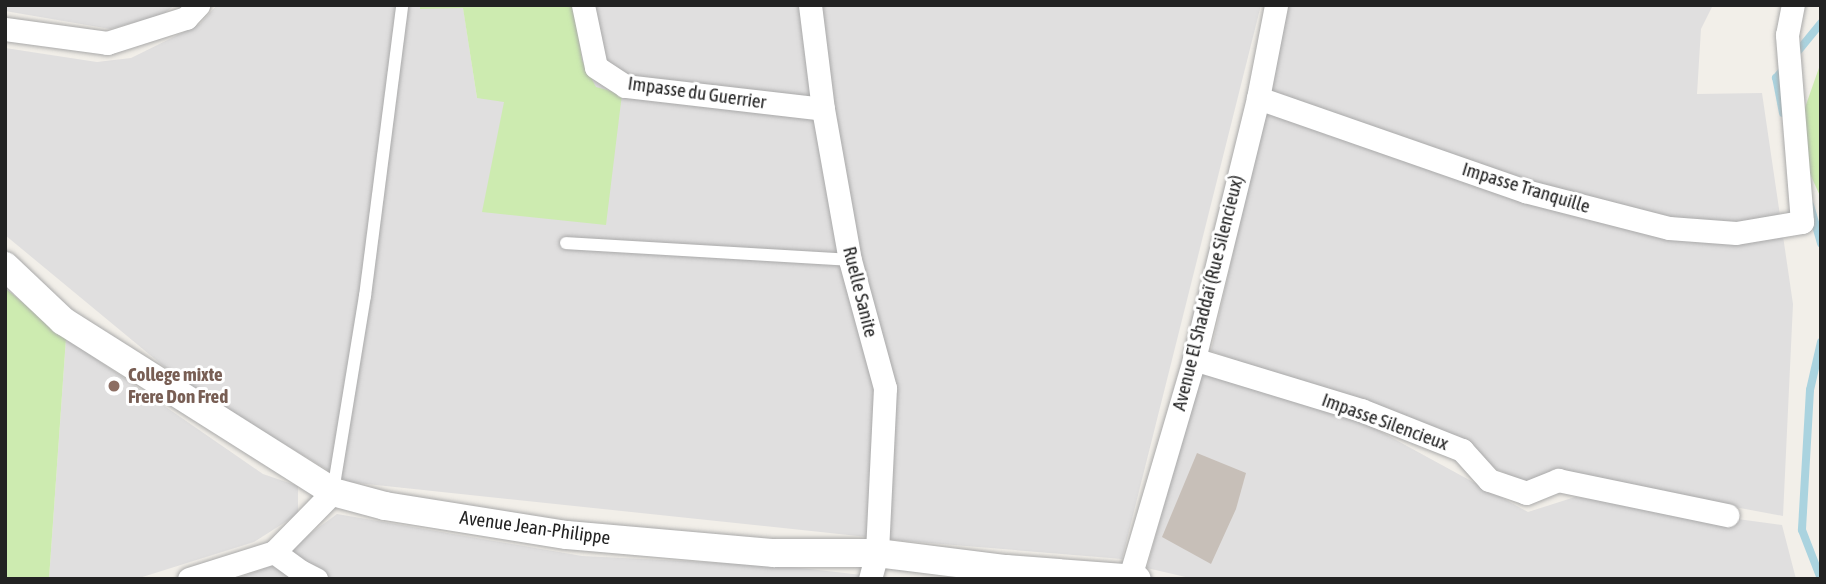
<!DOCTYPE html>
<meta charset="utf-8">
<style>
body{margin:0}
#map{position:relative;width:1826px;height:584px;overflow:hidden;background:#f2efe9;font-family:"Asap Condensed",sans-serif}
div>[style]{position:absolute}
[style*='--x']{left:calc(var(--x)*1px);top:calc(var(--y)*1px);width:calc(var(--w)*1px);rotate:calc(var(--a)*1deg)}
.residential>*{inset:0;background:#e0dfdf}
.grass>*{inset:0;background:#cdebb0}
.stream>*{height:8px;margin:-4px;padding:0 4px;transform-origin:4px;border-radius:4px;background:#aad3df}
.building>*{inset:0;background:#c7bfb8}
.roads{filter:drop-shadow(0 0 2px #a9a9a9) drop-shadow(0 0 2px #a9a9a9)}
.service>*{height:12px;margin:-6px;padding:0 6px;transform-origin:6px;border-radius:6px;background:#fff}
.minor>*{height:23px;margin:-11.5px;padding:0 11.5px;transform-origin:11.5px;border-radius:11.5px;background:#fff}
.tertiary>*{height:28px;margin:-14px;padding:0 14px;transform-origin:14px;border-radius:14px;background:#fff}
.dots>*{width:19px;height:19px;translate:-50% -50%;box-sizing:border-box;border:4px solid #fff;border-radius:50%}
span{translate:-50% -50%;white-space:nowrap;text-align:center;line-height:1.15;-webkit-text-stroke:6px #fff;paint-order:stroke}
.street-label{font-size:19px;color:#222}
.education-label{font-size:19px;color:#785e54;font-weight:700}
.left{translate:0 -50%;text-align:left}
.frame{position:absolute;inset:0;border:7px solid #222;pointer-events:none}
</style>
<div id="map">
<div class="residential">
<div style="clip-path:polygon(5px 5px,175px 5px,162px 15px,110px 29px,5px 11px)"></div>
<div style="clip-path:polygon(217px 5px,463px 7px,477px 98px,622px 95px,596px 88px,582px 60px,574px 5px,1261px 5px,1122px 559px,905px 541px,348px 482px,190px 388px,5px 235px,5px 48px,97px 62px,131px 58px,200px 24px)"></div>
<div style="clip-path:polygon(1289px 5px,1713px 5px,1701px 29px,1697px 94px,1762px 93px,1793px 304px,1783px 516px,1562px 475px,1531px 485px,1483px 463px,1469px 446px,1211px 351px)"></div>
<div style="clip-path:polygon(66px 338px,263px 474px,298px 486px,298px 514px,254px 542px,136px 579px,49px 579px)"></div>
<div style="clip-path:polygon(1200px 368px,1363px 422px,1528px 512px,1575px 497px,1782px 525px,1796px 579px,1194px 579px,1147px 568px)"></div>
<div style="clip-path:polygon(337px 514px,582px 556px,783px 566px,897px 579px,234px 579px,261px 570px)"></div>
</div>
<div class="grass">
<div style="clip-path:polygon(420px 5px,574px 5px,582px 60px,596px 87px,622px 94px,606px 225px,482px 212px,504px 102px,477px 98px,463px 8px,420px 9px)"></div>
<div style="clip-path:polygon(1821px 62px,1821px 198px,1794px 139px)"></div>
<div style="clip-path:polygon(5px 288px,66px 338px,49px 579px,5px 579px)"></div>
</div>
<div class="stream">
<div style="--x:1794;--y:56;--w:43;--a:-50.7"></div>
<div style="--x:1783;--y:113;--w:36;--a:-101"></div>
<div style="--x:1776;--y:78;--w:16;--a:-50"></div>
<div style="--x:1810;--y:205;--w:40;--a:74"></div>
<div style="--x:1821;--y:342;--w:49;--a:102.9"></div>
<div style="--x:1810;--y:390;--w:140;--a:93.3"></div>
<div style="--x:1802;--y:530;--w:53;--a:68.8"></div>
</div>
<div class="building">
<div style="clip-path:polygon(1197px 453px,1246px 473px,1236px 509px,1211px 564px,1162px 537px)"></div>
</div>
<div class="roads">
<div class="service">
<div style="--x:566;--y:243;--w:285;--a:3.4"></div>
<div style="--x:333;--y:491;--w:198;--a:-80.7"></div>
<div style="--x:365;--y:296;--w:292;--a:-82.7"></div>
</div>
<div class="minor">
<div style="--x:583;--y:5;--w:63;--a:78.2"></div>
<div style="--x:596;--y:67;--w:35;--a:33"></div>
<div style="--x:625;--y:86;--w:199;--a:6.6"></div>
<div style="--x:810;--y:5;--w:105;--a:82.9"></div>
<div style="--x:823;--y:109;--w:153;--a:79.9"></div>
<div style="--x:850;--y:260;--w:133;--a:74.7"></div>
<div style="--x:885;--y:388;--w:165;--a:92.8"></div>
<div style="--x:877;--y:553;--w:27;--a:105"></div>
<div style="--x:5;--y:29;--w:103;--a:7.8"></div>
<div style="--x:107;--y:43;--w:83;--a:-17.6"></div>
<div style="--x:186;--y:18;--w:18;--a:-47"></div>
<div style="--x:1258;--y:98;--w:283;--a:19.2"></div>
<div style="--x:1525;--y:191;--w:149;--a:14.4"></div>
<div style="--x:1669;--y:228;--w:67;--a:4.3"></div>
<div style="--x:1736;--y:233;--w:67;--a:-9.5"></div>
<div style="--x:1802;--y:222;--w:188;--a:-94.6"></div>
<div style="--x:1787;--y:35;--w:31;--a:-79"></div>
<div style="--x:1194;--y:359;--w:175;--a:17"></div>
<div style="--x:1361;--y:410;--w:109;--a:21.6"></div>
<div style="--x:1462;--y:450;--w:40;--a:48"></div>
<div style="--x:1489;--y:480;--w:39;--a:19"></div>
<div style="--x:1526;--y:493;--w:35;--a:-22"></div>
<div style="--x:1558;--y:480;--w:173;--a:11.7"></div>
<div style="--x:274;--y:552;--w:34;--a:36"></div>
<div style="--x:302;--y:572;--w:16;--a:27"></div>
<div style="--x:1130;--y:577;--w:227;--a:-73.6"></div>
<div style="--x:1194;--y:359;--w:269;--a:-76.2"></div>
<div style="--x:1258;--y:98;--w:95;--a:-79"></div>
<div style="--x:189;--y:579;--w:89;--a:-17.6"></div>
<div style="--x:274;--y:552;--w:84;--a:-45.5"></div>
</div>
<div class="tertiary">
<div style="--x:5;--y:266;--w:80;--a:43.5"></div>
<div style="--x:63;--y:321;--w:320;--a:32.3"></div>
<div style="--x:333;--y:492;--w:54;--a:15.1"></div>
<div style="--x:385;--y:506;--w:184;--a:9.1"></div>
<div style="--x:567;--y:535;--w:208;--a:5"></div>
<div style="--x:774;--y:553;--w:103;--a:0"></div>
<div style="--x:877;--y:553;--w:130;--a:7.1"></div>
<div style="--x:1006;--y:569;--w:131;--a:4.4"></div>
</div>
</div>
<div class="dots">
<div style="left:114px;top:386px;background:#8d6e63"></div>
</div>
<div class="street-label">
<span style="left:697px;top:93px;rotate:8deg">Impasse du Guerrier</span>
<span style="left:1526px;top:188px;rotate:17deg">Impasse Tranquille</span>
<span style="left:860px;top:292px;rotate:76deg">Ruelle Sanite</span>
<span style="left:1208px;top:293px;rotate:-76deg">Avenue El Shaddaï (Rue Silencieux)</span>
<span style="left:1385px;top:422px;rotate:20deg">Impasse Silencieux</span>
<span style="left:535px;top:528px;rotate:8deg">Avenue Jean-Philippe</span>
</div>
<div class="education-label">
<span class="left" style="left:128px;top:386px">College mixte<br>Frere Don Fred</span>
</div>
<div class="frame"></div>
</div>
